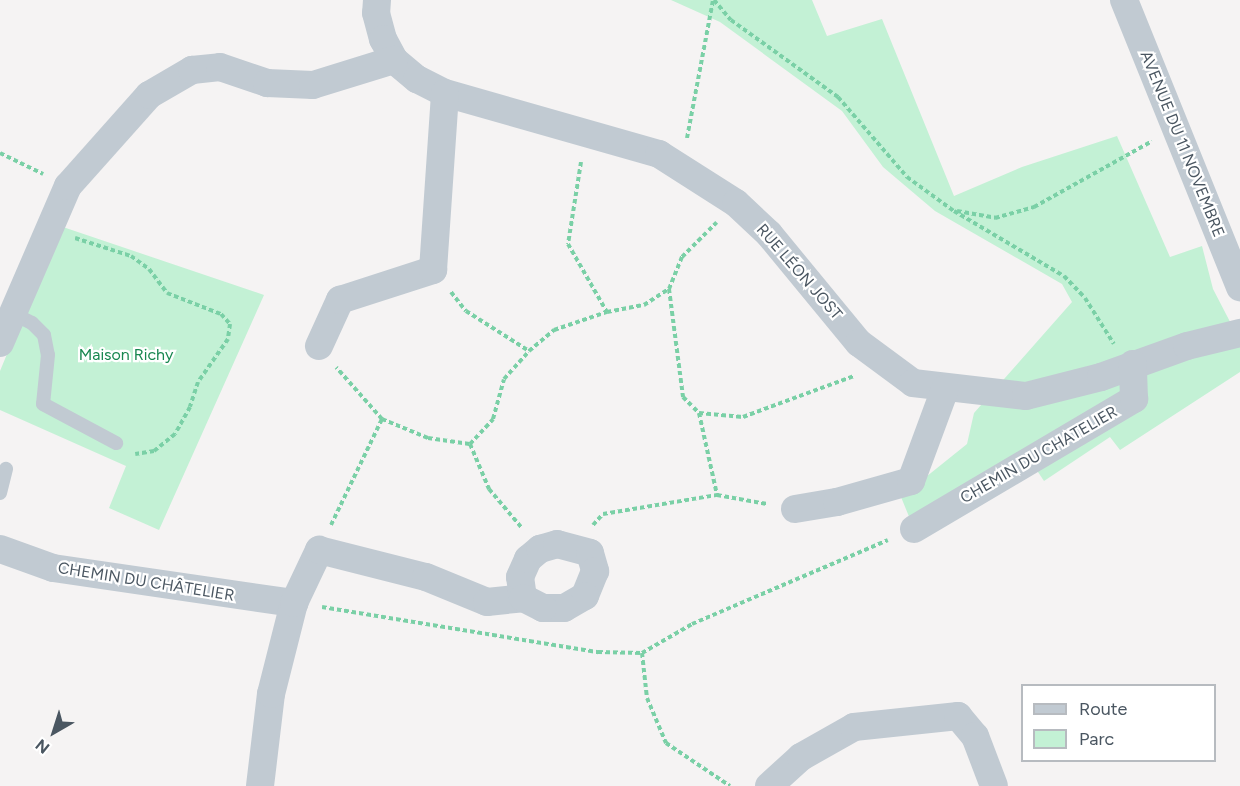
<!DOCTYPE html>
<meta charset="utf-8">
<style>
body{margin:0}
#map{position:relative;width:1240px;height:786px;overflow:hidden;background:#f5f3f3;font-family:Figtree,sans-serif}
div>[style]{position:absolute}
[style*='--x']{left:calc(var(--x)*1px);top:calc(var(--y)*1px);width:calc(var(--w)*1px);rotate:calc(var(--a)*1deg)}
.green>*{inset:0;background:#c3f1d5}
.path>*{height:4px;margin-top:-2px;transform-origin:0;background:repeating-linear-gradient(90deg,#7ad0a6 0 4.5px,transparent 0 7.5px)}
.service>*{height:14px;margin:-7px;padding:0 7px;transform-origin:7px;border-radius:7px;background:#c1cad2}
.minor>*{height:28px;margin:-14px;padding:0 14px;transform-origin:14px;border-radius:14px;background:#c1cad2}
span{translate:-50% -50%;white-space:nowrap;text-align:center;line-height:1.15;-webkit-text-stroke:4.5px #fff;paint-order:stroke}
.street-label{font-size:16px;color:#4a5661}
.park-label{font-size:16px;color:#17864f}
.legend{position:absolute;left:1021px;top:684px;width:195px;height:78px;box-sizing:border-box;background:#fff;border:2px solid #b7bbc0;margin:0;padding:8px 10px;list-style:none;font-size:18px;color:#4a5661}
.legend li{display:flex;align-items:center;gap:12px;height:30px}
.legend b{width:30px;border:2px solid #b7bbc0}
.north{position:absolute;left:24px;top:702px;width:60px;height:60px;-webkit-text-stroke:4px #fff;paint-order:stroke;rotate:219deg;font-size:16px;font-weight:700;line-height:24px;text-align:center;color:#4a5661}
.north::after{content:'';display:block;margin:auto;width:21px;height:27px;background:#4a5661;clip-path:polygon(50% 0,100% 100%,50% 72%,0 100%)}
</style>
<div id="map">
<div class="green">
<div style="clip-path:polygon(671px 0,812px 0,827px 36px,882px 19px,954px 196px,1022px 167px,1117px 136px,1170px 257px,1202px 246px,1213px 289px,1240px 341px,1240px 372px,1120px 450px,1110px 437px,1044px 481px,1024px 451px,910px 519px,901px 497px,967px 444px,974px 413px,1072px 302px,1062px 284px,935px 211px,883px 167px,842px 111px,720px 22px)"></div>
<div style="clip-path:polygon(60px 226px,264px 295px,159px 530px,109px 508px,126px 466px,0 410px,0 371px)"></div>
</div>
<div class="path">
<div style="--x:714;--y:0;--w:26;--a:50"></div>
<div style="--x:731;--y:20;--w:132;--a:35.7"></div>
<div style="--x:838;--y:97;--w:106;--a:49.2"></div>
<div style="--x:907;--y:177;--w:58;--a:35.9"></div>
<div style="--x:954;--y:211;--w:128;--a:30.6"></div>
<div style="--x:1064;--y:276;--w:30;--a:46"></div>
<div style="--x:1085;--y:298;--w:54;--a:57.8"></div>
<div style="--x:687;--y:138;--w:140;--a:-79.3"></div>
<div style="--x:0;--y:153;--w:48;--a:26"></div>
<div style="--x:581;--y:162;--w:83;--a:99"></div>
<div style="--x:568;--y:244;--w:78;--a:60.2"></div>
<div style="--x:957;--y:211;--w:39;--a:10"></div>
<div style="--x:995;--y:218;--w:41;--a:-15.8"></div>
<div style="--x:1034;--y:207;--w:135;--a:-29.2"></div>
<div style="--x:75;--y:238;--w:59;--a:17.8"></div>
<div style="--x:131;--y:256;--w:22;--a:36"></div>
<div style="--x:149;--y:269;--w:30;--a:53"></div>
<div style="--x:167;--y:293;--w:58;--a:21.3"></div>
<div style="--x:221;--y:314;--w:13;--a:48"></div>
<div style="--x:230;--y:324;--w:15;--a:98"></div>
<div style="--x:228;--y:339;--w:52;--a:124.9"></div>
<div style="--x:198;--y:382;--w:26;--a:108"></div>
<div style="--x:190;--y:407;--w:31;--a:119"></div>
<div style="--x:175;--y:434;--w:27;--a:141"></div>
<div style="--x:154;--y:451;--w:19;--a:171"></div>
<div style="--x:669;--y:289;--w:109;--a:82.6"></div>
<div style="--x:683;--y:397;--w:23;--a:45"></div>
<div style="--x:699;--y:413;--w:44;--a:5.2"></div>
<div style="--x:743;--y:417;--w:118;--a:-20.3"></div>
<div style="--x:451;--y:292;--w:24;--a:52"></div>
<div style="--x:466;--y:311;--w:75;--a:32.4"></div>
<div style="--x:699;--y:413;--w:84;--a:77.6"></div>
<div style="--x:382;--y:419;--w:50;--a:22.4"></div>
<div style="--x:428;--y:438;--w:42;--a:8.1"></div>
<div style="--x:470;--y:444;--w:49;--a:67.1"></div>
<div style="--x:489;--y:489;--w:51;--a:49.8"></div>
<div style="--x:470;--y:444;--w:34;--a:-47"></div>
<div style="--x:493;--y:419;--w:41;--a:-74.6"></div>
<div style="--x:504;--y:379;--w:38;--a:-48"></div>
<div style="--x:529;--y:351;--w:33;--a:-40"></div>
<div style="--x:554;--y:330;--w:56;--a:-18.8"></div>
<div style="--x:607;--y:312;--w:38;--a:-11"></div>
<div style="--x:644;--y:305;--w:30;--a:-33"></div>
<div style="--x:669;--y:289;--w:35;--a:-68"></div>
<div style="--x:682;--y:257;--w:49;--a:-45"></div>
<div style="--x:331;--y:525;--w:118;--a:-64.3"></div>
<div style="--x:382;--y:419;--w:69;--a:-131.5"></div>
<div style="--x:593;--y:525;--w:15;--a:-48"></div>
<div style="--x:603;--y:514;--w:116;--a:-9.5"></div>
<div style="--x:717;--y:495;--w:51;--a:10.2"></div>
<div style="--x:322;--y:607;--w:280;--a:9.3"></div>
<div style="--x:598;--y:652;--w:44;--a:1.3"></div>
<div style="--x:642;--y:653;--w:58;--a:-30.1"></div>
<div style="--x:692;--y:624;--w:213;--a:-23.2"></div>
<div style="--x:642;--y:653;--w:45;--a:83.7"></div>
<div style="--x:647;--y:698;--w:49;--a:67.1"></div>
<div style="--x:666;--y:743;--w:77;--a:33.9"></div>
</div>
<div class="service">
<div style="--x:14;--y:314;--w:20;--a:27"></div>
<div style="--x:32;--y:323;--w:17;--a:45"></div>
<div style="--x:44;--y:335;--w:20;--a:79"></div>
<div style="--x:48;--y:355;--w:49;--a:95.8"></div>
<div style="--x:43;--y:404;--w:83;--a:28.1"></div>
<div style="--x:0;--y:493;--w:25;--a:-76"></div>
</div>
<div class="minor">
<div style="--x:377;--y:0;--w:13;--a:94"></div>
<div style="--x:376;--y:13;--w:27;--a:75"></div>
<div style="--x:383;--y:39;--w:24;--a:62"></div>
<div style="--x:394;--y:60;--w:30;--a:40"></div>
<div style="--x:417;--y:79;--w:31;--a:27"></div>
<div style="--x:445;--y:93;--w:223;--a:15.9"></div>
<div style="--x:659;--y:154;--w:91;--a:32.5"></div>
<div style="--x:736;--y:203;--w:45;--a:43.2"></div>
<div style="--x:769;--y:234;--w:141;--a:50.5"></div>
<div style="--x:859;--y:343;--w:67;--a:36.5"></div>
<div style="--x:913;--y:383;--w:114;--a:6.6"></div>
<div style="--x:1026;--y:396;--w:77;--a:-14.2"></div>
<div style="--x:1101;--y:377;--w:91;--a:-19.8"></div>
<div style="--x:1187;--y:346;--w:55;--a:-13.8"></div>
<div style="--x:1124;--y:0;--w:310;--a:68"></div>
<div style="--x:0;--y:343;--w:171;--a:-66.6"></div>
<div style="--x:68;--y:186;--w:122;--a:-48.3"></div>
<div style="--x:149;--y:95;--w:50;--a:-30.2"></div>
<div style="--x:192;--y:70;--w:28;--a:-6"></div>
<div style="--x:220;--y:67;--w:50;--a:18.8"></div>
<div style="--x:267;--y:83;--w:46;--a:2.5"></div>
<div style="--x:313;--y:85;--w:85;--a:-17.2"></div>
<div style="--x:319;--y:346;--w:51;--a:-65.5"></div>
<div style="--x:340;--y:300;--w:98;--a:-17.9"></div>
<div style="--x:433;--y:270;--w:177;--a:-86.1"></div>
<div style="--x:795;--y:509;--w:43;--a:-9.5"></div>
<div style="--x:837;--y:502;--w:77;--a:-15.8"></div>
<div style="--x:911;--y:481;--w:98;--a:-69.7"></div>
<div style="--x:914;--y:529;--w:256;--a:-30.6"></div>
<div style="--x:1134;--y:399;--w:35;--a:-92"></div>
<div style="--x:0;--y:549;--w:56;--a:19.7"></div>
<div style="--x:53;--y:568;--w:244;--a:8.3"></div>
<div style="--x:260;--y:786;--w:93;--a:-83.2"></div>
<div style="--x:271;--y:694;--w:94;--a:-75.8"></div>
<div style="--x:294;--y:603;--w:59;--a:-64.7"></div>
<div style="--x:319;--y:550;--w:110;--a:14.2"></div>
<div style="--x:426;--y:577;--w:66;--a:22.3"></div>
<div style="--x:487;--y:602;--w:36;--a:-6"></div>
<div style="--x:523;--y:598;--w:21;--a:-98"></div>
<div style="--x:520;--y:577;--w:20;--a:-66"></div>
<div style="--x:528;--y:559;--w:16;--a:-40"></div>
<div style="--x:540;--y:549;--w:18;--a:-16"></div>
<div style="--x:557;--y:544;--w:34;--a:15"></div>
<div style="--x:590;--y:553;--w:19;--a:74"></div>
<div style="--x:595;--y:571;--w:27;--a:112"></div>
<div style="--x:585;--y:596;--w:24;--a:150"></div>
<div style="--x:564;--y:608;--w:21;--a:180"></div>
<div style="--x:543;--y:608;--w:22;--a:-153"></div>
<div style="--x:769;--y:786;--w:43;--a:-42.2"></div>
<div style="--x:801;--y:757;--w:61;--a:-29.5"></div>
<div style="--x:854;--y:727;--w:105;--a:-6"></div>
<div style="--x:958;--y:716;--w:26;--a:50"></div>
<div style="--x:975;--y:736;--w:53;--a:69.2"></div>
</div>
<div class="street-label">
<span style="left:1182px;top:144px;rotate:68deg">AVENUE DU 11 NOVEMBRE</span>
<span style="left:799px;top:272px;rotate:49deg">RUE LÉON JOST</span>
<span style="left:1039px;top:455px;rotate:-30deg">CHEMIN DU CHATELIER</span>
<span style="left:146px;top:582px;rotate:9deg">CHEMIN DU CHÂTELIER</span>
</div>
<div class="park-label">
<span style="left:126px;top:355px">Maison Richy</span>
</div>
<ul class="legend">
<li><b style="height:8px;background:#c1cad2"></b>Route</li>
<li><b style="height:16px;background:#c3f1d5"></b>Parc</li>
</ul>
<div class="north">N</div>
</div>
